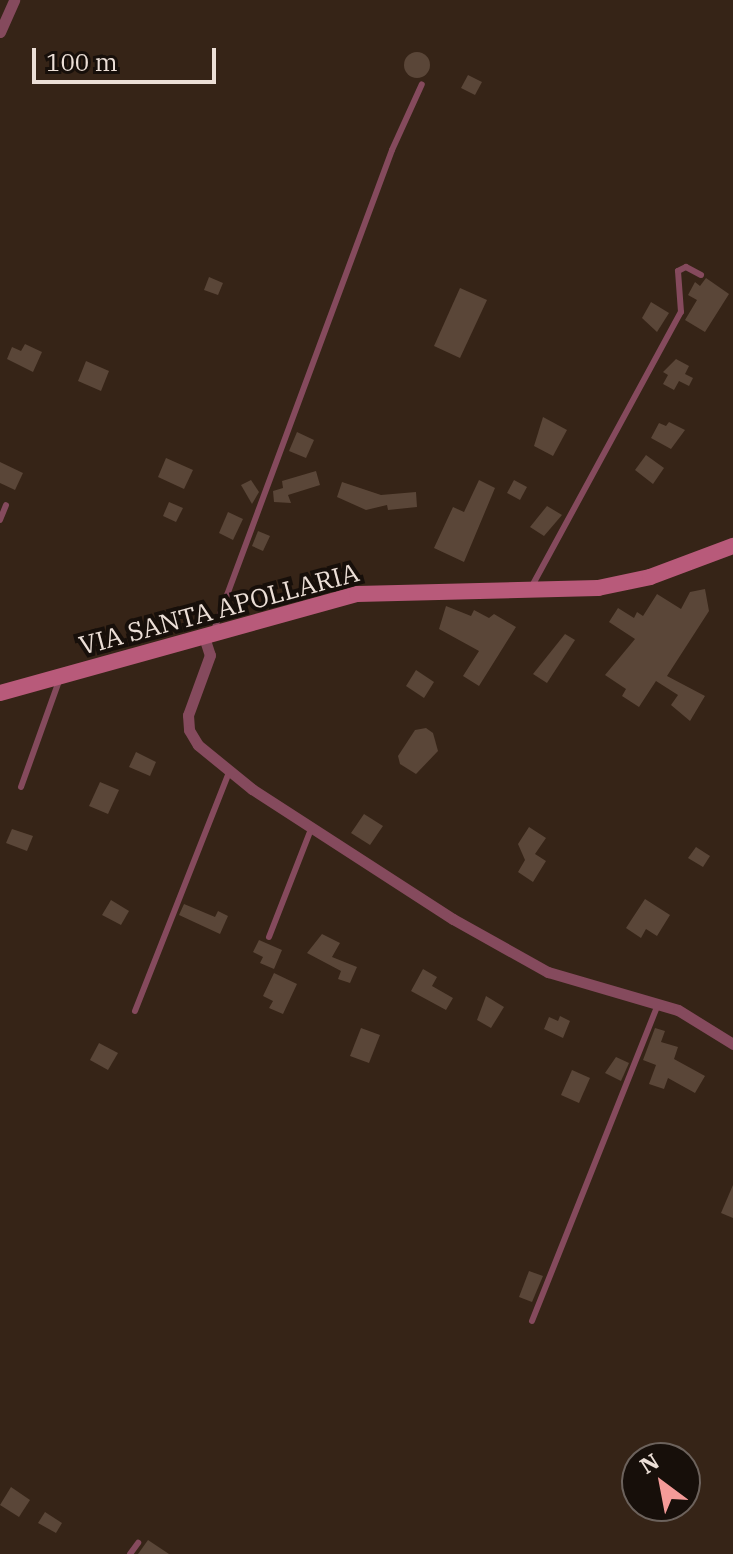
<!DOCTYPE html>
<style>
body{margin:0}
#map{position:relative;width:733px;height:1554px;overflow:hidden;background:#362417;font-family:"IBM Plex Serif",serif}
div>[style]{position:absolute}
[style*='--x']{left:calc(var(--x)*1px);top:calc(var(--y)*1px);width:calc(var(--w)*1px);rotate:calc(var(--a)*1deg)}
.building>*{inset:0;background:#5a4638}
.round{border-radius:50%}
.lane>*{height:6px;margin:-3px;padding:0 3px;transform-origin:3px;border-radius:3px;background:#854a5d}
.street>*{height:11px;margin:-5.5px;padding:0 5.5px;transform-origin:5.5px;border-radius:5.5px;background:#854a5d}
.secondary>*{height:16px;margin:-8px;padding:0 8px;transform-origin:8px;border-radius:8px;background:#b85a7a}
span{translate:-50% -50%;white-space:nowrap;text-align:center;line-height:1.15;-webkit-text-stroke:8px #170f0a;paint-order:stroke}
.street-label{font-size:26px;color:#ecdfd7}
.north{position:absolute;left:621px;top:1442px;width:80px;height:80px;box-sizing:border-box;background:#170f0a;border:2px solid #6c625c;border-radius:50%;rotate:328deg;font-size:22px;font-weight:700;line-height:32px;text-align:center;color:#ecdfd7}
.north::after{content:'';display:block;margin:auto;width:28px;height:36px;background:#f59b99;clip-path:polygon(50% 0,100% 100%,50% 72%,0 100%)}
.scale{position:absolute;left:32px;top:48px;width:184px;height:36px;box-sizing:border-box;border:4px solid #ecdfd7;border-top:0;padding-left:10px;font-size:24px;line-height:28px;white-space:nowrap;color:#ecdfd7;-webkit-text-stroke:6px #170f0a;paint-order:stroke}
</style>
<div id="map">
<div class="building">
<div class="round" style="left:404px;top:52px;width:26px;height:26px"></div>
<div style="clip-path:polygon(468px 75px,482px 82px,475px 95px,461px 88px)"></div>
<div style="clip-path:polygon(209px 277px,223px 283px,218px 295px,204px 290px)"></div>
<div style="clip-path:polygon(706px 278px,729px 294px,705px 332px,685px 320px,697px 300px,688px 295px,695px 282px,700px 286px)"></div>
<div style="clip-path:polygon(460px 288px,487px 300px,460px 358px,434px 346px)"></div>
<div style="clip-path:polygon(651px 302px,669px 313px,657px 332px,642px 318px)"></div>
<div style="clip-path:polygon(25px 344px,42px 352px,33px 372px,7px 359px,12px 347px,21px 351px)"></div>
<div style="clip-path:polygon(676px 359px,689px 366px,685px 374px,693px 378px,689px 386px,679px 381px,674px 390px,663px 384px,668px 375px,663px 372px)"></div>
<div style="clip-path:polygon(86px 361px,109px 371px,101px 391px,78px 381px)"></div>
<div style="clip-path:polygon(543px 417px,567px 430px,553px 456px,534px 446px)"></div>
<div style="clip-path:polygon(669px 422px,685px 430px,671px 449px,651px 438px,659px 423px,666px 426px)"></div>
<div style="clip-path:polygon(297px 432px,314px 440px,306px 458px,289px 451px)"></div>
<div style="clip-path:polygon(646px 455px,664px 468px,653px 484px,635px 470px)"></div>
<div style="clip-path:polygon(166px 458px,193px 470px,184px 489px,158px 477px)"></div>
<div style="clip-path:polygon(0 462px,23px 473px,15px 490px,0 483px)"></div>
<div style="clip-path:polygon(316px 471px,320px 485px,288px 495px,291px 503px,274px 502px,273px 491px,283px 488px,282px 481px)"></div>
<div style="clip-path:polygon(251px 480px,259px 492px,252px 504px,241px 485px)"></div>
<div style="clip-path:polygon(479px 480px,495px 488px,464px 562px,434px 548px,453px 507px,464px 512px)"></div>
<div style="clip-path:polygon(514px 480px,527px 487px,520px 500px,507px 493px)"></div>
<div style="clip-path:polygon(342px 482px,381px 495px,416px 492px,417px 507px,388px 510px,387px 505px,366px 510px,337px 497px)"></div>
<div style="clip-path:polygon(169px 502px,183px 508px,176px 522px,163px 516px)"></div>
<div style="clip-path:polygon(547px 506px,562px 515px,544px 536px,530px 527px)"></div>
<div style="clip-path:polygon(228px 512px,243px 519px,233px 540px,219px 533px)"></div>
<div style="clip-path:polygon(258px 531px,270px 536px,263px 551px,252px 546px)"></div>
<div style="clip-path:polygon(705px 589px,709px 611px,667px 676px,705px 696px,690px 721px,671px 705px,678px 695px,656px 681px,639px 707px,622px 696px,626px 689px,605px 675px,635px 639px,609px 622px,618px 608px,634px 618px,637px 612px,643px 616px,657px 594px,681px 609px,690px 592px)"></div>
<div style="clip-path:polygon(446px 606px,471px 616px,474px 610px,489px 618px,494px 614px,516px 627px,479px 686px,463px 676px,479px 651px,439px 629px)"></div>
<div style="clip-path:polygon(565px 634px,575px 640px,547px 683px,533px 674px)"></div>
<div style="clip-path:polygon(416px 670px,434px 682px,424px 698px,406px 686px)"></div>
<div style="clip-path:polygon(426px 728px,433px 733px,438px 751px,416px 774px,400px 764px,398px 756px,415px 730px)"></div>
<div style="clip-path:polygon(136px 752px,156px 762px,150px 776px,129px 767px)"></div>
<div style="clip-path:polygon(100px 782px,119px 790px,108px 814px,89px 806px)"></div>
<div style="clip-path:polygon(364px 814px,383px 826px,370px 845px,351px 833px)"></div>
<div style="clip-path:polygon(529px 827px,546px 838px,535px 854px,546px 861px,533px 882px,518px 872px,525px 860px,518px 844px)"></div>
<div style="clip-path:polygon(12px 829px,33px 836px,27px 851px,6px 843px)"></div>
<div style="clip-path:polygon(696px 847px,710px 856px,703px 867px,688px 858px)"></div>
<div style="clip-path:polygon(645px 899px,670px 915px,657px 936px,646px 929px,641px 938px,626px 928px)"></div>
<div style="clip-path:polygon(111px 900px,129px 911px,121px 925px,102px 915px)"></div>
<div style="clip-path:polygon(184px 904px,215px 917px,218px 911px,228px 916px,220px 934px,179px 915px)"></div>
<div style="clip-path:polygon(322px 934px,340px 943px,332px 957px,357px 967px,350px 983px,338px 979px,341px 971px,307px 953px)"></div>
<div style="clip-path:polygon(259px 940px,282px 950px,274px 969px,260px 963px,263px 957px,253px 952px)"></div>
<div style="clip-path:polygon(423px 969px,437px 977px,432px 986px,453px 998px,446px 1010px,411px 991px)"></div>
<div style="clip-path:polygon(274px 973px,297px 984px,283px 1014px,269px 1008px,273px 1001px,263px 996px)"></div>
<div style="clip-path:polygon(486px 996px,504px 1007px,491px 1028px,477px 1020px)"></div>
<div style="clip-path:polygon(560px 1016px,570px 1021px,563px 1038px,544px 1029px,549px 1017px,558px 1021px)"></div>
<div style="clip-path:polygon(361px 1028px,380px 1035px,369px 1063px,350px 1056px)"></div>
<div style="clip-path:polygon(655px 1028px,665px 1031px,661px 1042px,678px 1047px,674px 1059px,705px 1076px,695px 1093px,668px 1078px,664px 1089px,649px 1084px,656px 1065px,643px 1060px)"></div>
<div style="clip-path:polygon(99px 1043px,118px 1053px,108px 1070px,90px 1060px)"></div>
<div style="clip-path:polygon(616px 1057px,629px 1063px,621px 1081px,605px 1073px)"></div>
<div style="clip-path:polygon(572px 1070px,590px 1078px,579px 1103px,561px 1095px)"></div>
<div style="clip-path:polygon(733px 1185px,733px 1218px,721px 1213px)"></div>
<div style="clip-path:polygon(529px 1271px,543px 1276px,532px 1302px,519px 1297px)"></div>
<div style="clip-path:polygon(11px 1487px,30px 1500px,19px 1517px,0 1505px)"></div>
<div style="clip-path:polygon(45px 1512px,62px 1523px,56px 1533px,38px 1523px)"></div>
<div style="clip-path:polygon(148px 1540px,169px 1554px,138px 1554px)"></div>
</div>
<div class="lane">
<div style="--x:0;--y:520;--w:16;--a:-68"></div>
<div style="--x:532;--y:586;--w:312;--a:-61.5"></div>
<div style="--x:681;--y:312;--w:41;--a:-94.2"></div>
<div style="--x:678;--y:271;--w:9;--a:-27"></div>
<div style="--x:686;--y:267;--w:17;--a:28"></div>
<div style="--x:214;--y:630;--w:512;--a:-69.65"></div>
<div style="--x:392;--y:150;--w:72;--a:-65.6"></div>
<div style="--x:21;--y:787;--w:113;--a:-70.3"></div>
<div style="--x:269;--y:937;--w:116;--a:-68.7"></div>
<div style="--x:135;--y:1011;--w:257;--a:-68.5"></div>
<div style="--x:532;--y:1321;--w:340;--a:-68.3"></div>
<div style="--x:130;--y:1554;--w:14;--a:-54"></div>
</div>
<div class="street">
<div style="--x:0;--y:32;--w:35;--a:-66"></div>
<div style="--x:204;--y:637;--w:19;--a:72"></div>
<div style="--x:210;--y:655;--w:64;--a:110.1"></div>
<div style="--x:188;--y:715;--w:15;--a:86"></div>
<div style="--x:189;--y:730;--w:17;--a:59"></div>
<div style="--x:198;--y:745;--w:70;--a:39.2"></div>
<div style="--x:252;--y:789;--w:239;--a:32.9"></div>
<div style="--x:453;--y:919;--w:109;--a:29.2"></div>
<div style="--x:548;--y:972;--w:135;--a:16.3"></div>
<div style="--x:678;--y:1010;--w:65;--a:31.7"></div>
</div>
<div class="secondary">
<div style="--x:0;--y:693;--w:370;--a:-15.5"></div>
<div style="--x:357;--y:594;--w:241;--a:-1.4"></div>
<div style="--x:598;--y:588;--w:53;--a:-11.9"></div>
<div style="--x:650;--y:577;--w:89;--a:-20.5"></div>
</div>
<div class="street-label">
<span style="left:219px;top:609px;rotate:-15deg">VIA SANTA APOLLARIA</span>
</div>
<div class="north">N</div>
<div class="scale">100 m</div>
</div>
